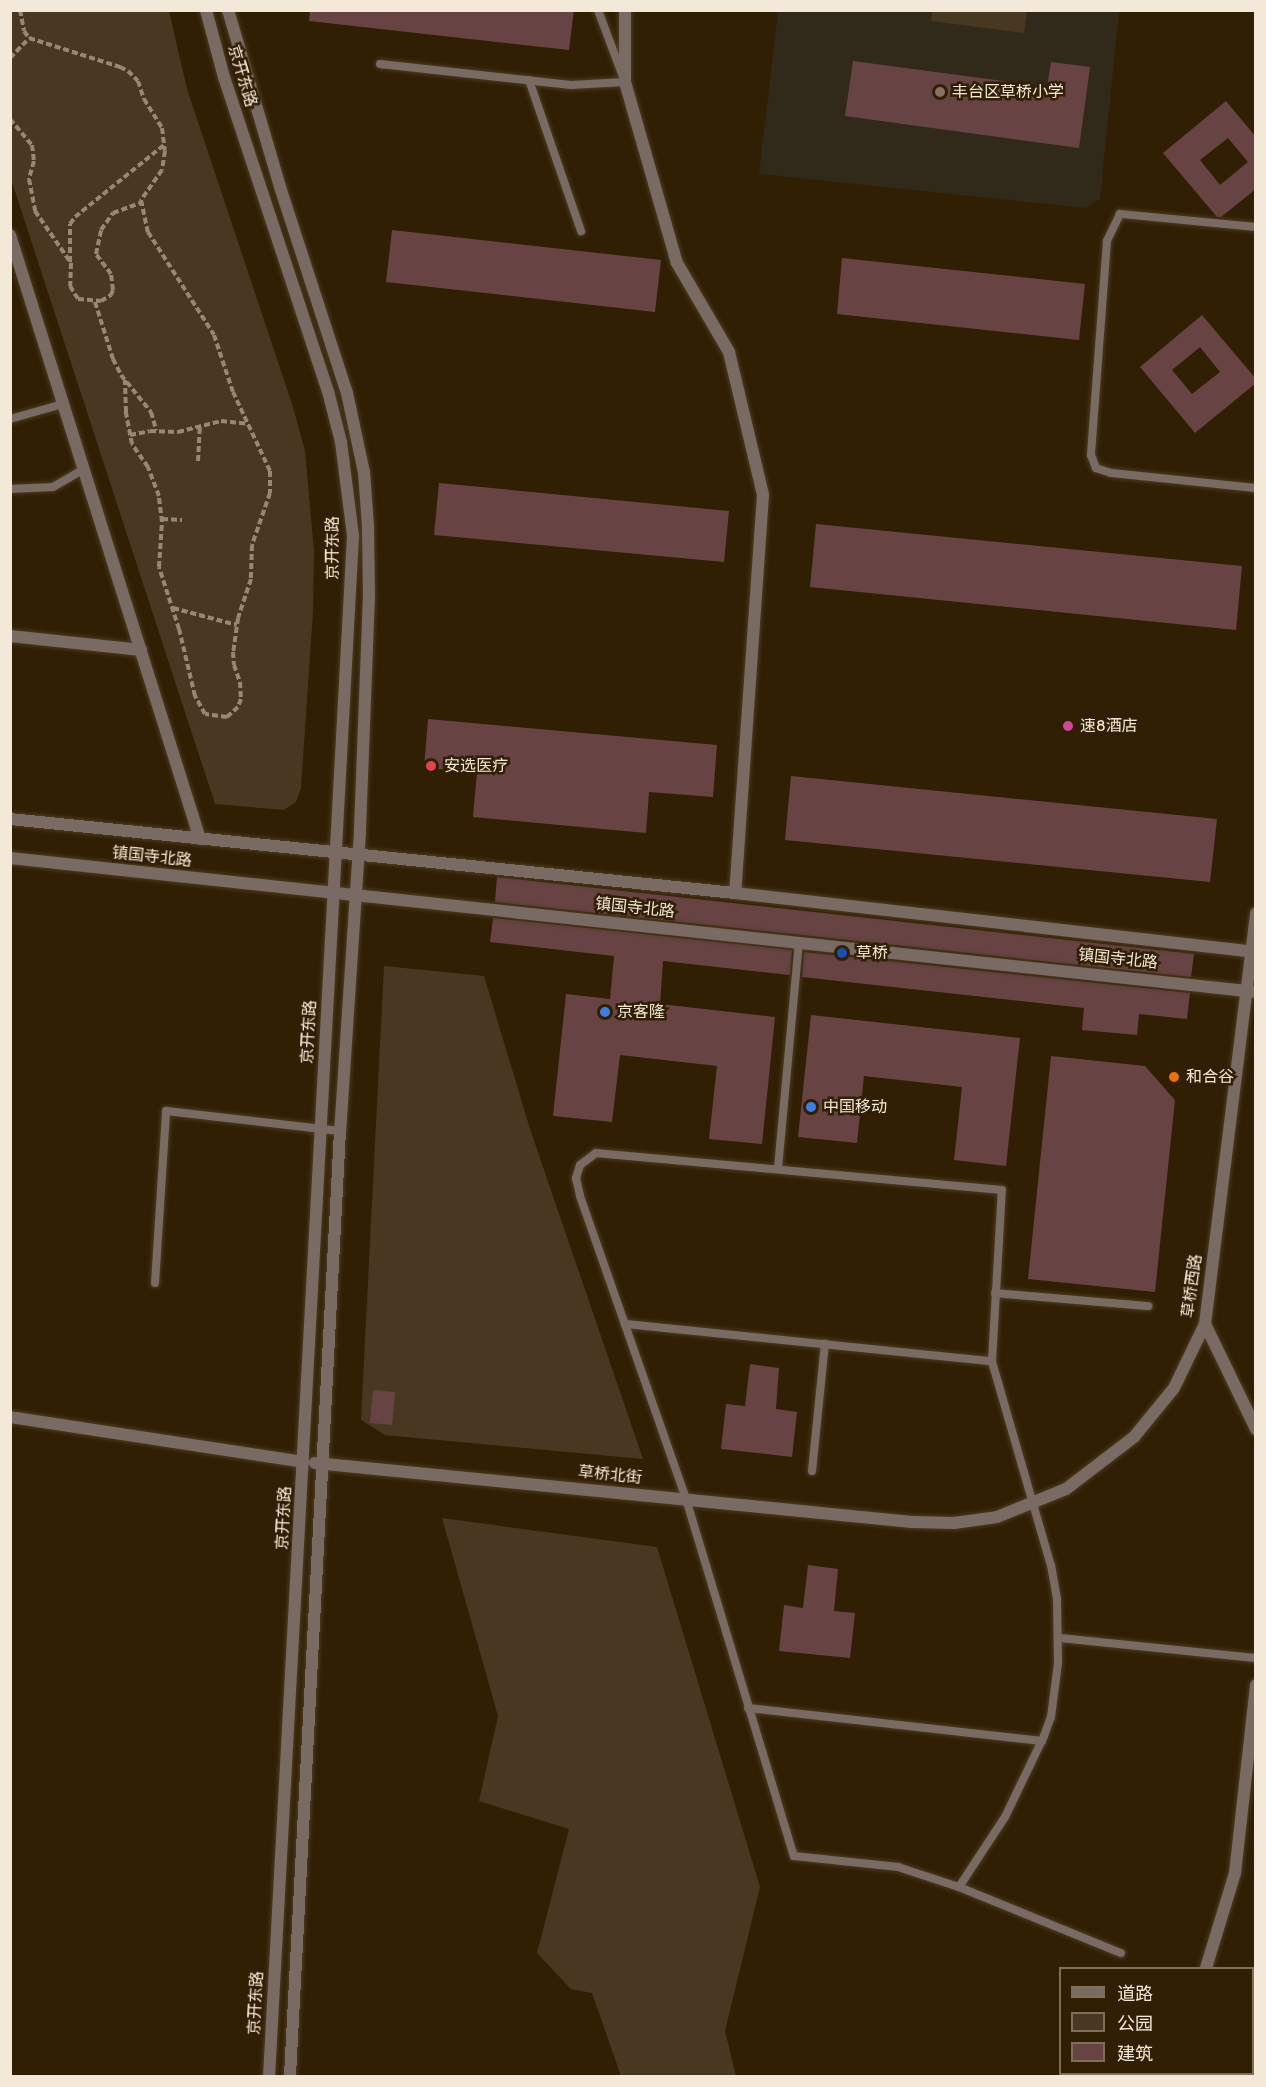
<!DOCTYPE html>
<meta charset="utf-8">
<style>
body{margin:0}
#map{position:relative;width:1266px;height:2087px;overflow:hidden;background:#311f03;font-family:Cabin,"Noto Sans SC",sans-serif}
div>[style]{position:absolute}
[style*='--x']{left:calc(var(--x)*1px);top:calc(var(--y)*1px);width:calc(var(--w)*1px);rotate:calc(var(--a)*1deg)}
.education>*{inset:0;background:#312919}
.green>*{inset:0;background:#493821}
.building>*{inset:0;background:#674443}
.path>*{height:4px;margin-top:-2px;transform-origin:0;background:repeating-linear-gradient(90deg,#978873 0 6px,transparent 0 9px)}
.roads{filter:drop-shadow(0 0 2px #4c3b21) drop-shadow(0 0 2px #4c3b21)}
.service>*{height:8px;margin:-4px;padding:0 4px;transform-origin:4px;border-radius:4px;background:#7a6a64}
.minor>*{height:12px;margin:-6px;padding:0 6px;transform-origin:6px;border-radius:6px;background:#7a6a64}
.tertiary>*{height:12px;margin:-6px;padding:0 6px;transform-origin:6px;border-radius:6px;background:#7a6a64}
.dots>*{width:16px;height:16px;translate:-50% -50%;box-sizing:border-box;border:3px solid #311f03;border-radius:50%}
span{translate:-50% -50%;white-space:nowrap;text-align:center;line-height:1.15;-webkit-text-stroke:5px #311f03;paint-order:stroke}
.street-label{font-size:16px;color:#f4e8d9}
.poi-label{font-size:16px;color:#f4e8d9}
.left{translate:0 -50%;text-align:left}
.frame{position:absolute;inset:0;border:12px solid #f4e8d9;pointer-events:none}
.legend{position:absolute;left:1059px;top:1967px;width:195px;height:108px;box-sizing:border-box;background:#311f03;border:2px solid #7f6f59;margin:0;padding:8px 10px;list-style:none;font-size:18px;color:#f4e8d9}
.legend li{display:flex;align-items:center;gap:12px;height:30px}
.legend b{width:30px;border:2px solid #7f6f59}
</style>
<div id="map">
<div class="education">
<div style="clip-path:polygon(778px 11px,1119px 11px,1100px 199px,1085px 208px,759px 174px)"></div>
</div>
<div class="green">
<div style="clip-path:polygon(10px 11px,169px 11px,187px 89px,293px 407px,305px 451px,314px 551px,313px 611px,301px 788px,296px 802px,284px 810px,215px 804px,11px 179px)"></div>
<div style="clip-path:polygon(932px 11px,1027px 11px,1024px 33px,931px 21px)"></div>
<div style="clip-path:polygon(384px 966px,484px 976px,530px 1129px,643px 1459px,385px 1435px,361px 1420px)"></div>
<div style="clip-path:polygon(442px 1518px,657px 1547px,760px 1887px,725px 2031px,736px 2076px,621px 2076px,592px 1993px,571px 1989px,537px 1953px,569px 1829px,479px 1801px,498px 1716px)"></div>
</div>
<div class="building">
<div style="clip-path:polygon(310px 10px,574px 10px,569px 50px,309px 21px)"></div>
<div style="clip-path:polygon(853px 61px,1047px 87px,1051px 62px,1090px 67px,1079px 148px,845px 116px)"></div>
<div style="clip-path:polygon(evenodd,1226px 101px,1256px 137px,1256px 189px,1221px 217px,1217px 217px,1163px 153px,1226px 101px,1228px 138px,1248px 162px,1220px 185px,1200px 160px,1228px 138px)"></div>
<div style="clip-path:polygon(392px 230px,661px 260px,655px 312px,386px 282px)"></div>
<div style="clip-path:polygon(842px 258px,1085px 284px,1079px 340px,837px 314px)"></div>
<div style="clip-path:polygon(evenodd,1202px 315px,1256px 379px,1256px 383px,1195px 433px,1140px 367px,1202px 315px,1200px 347px,1220px 372px,1192px 394px,1172px 370px,1200px 347px)"></div>
<div style="clip-path:polygon(439px 483px,729px 511px,724px 562px,434px 535px)"></div>
<div style="clip-path:polygon(816px 524px,1242px 566px,1236px 630px,810px 587px)"></div>
<div style="clip-path:polygon(428px 719px,717px 745px,713px 797px,649px 792px,646px 833px,473px 817px,477px 772px,424px 768px)"></div>
<div style="clip-path:polygon(791px 776px,1217px 819px,1210px 882px,785px 840px)"></div>
<div style="clip-path:polygon(497px 877px,1194px 954px,1191px 977px,495px 902px)"></div>
<div style="clip-path:polygon(493px 918px,792px 950px,790px 975px,663px 961px,660px 1004px,775px 1017px,762px 1144px,709px 1139px,717px 1066px,620px 1055px,612px 1122px,553px 1116px,566px 994px,610px 999px,614px 956px,490px 942px)"></div>
<div style="clip-path:polygon(804px 952px,1190px 993px,1187px 1019px,1139px 1014px,1137px 1035px,1082px 1030px,1084px 1008px,802px 977px)"></div>
<div style="clip-path:polygon(811px 1015px,1020px 1038px,1006px 1166px,954px 1160px,962px 1087px,864px 1076px,857px 1143px,798px 1137px)"></div>
<div style="clip-path:polygon(1051px 1056px,1145px 1066px,1175px 1100px,1155px 1292px,1028px 1279px)"></div>
<div style="clip-path:polygon(750px 1364px,779px 1368px,776px 1409px,797px 1412px,792px 1457px,721px 1449px,726px 1404px,745px 1406px)"></div>
<div style="clip-path:polygon(373px 1390px,395px 1392px,392px 1425px,370px 1423px)"></div>
<div style="clip-path:polygon(808px 1565px,838px 1569px,834px 1611px,855px 1613px,850px 1658px,779px 1651px,784px 1605px,803px 1608px)"></div>
</div>
<div class="path">
<div style="--x:20;--y:10;--w:21;--a:79"></div>
<div style="--x:24;--y:31;--w:9;--a:54"></div>
<div style="--x:29;--y:38;--w:96;--a:17.7"></div>
<div style="--x:120;--y:67;--w:9;--a:27"></div>
<div style="--x:128;--y:71;--w:14;--a:45"></div>
<div style="--x:138;--y:81;--w:19;--a:72"></div>
<div style="--x:144;--y:99;--w:34;--a:58"></div>
<div style="--x:162;--y:128;--w:23;--a:83"></div>
<div style="--x:165;--y:151;--w:19;--a:99"></div>
<div style="--x:162;--y:170;--w:37;--a:125"></div>
<div style="--x:141;--y:200;--w:33;--a:78"></div>
<div style="--x:148;--y:232;--w:122;--a:57.3"></div>
<div style="--x:214;--y:335;--w:60;--a:71.6"></div>
<div style="--x:233;--y:392;--w:87;--a:64.9"></div>
<div style="--x:270;--y:471;--w:22;--a:90"></div>
<div style="--x:270;--y:493;--w:55;--a:109.1"></div>
<div style="--x:252;--y:545;--w:34;--a:92"></div>
<div style="--x:251;--y:579;--w:41;--a:108.4"></div>
<div style="--x:238;--y:618;--w:34;--a:98"></div>
<div style="--x:233;--y:652;--w:13;--a:86"></div>
<div style="--x:234;--y:665;--w:18;--a:71"></div>
<div style="--x:240;--y:682;--w:17;--a:87"></div>
<div style="--x:241;--y:699;--w:9;--a:111"></div>
<div style="--x:238;--y:707;--w:15;--a:138"></div>
<div style="--x:227;--y:717;--w:22;--a:-172"></div>
<div style="--x:205;--y:714;--w:21;--a:-119"></div>
<div style="--x:195;--y:696;--w:69;--a:-103.4"></div>
<div style="--x:179;--y:629;--w:65;--a:-107.9"></div>
<div style="--x:159;--y:567;--w:45;--a:-86.2"></div>
<div style="--x:162;--y:522;--w:26;--a:-97"></div>
<div style="--x:159;--y:496;--w:31;--a:-111"></div>
<div style="--x:148;--y:467;--w:28;--a:-125"></div>
<div style="--x:132;--y:444;--w:33;--a:-101"></div>
<div style="--x:126;--y:412;--w:32;--a:-92"></div>
<div style="--x:10;--y:58;--w:28;--a:-46"></div>
<div style="--x:10;--y:119;--w:34;--a:50"></div>
<div style="--x:32;--y:145;--w:16;--a:83"></div>
<div style="--x:34;--y:161;--w:19;--a:106"></div>
<div style="--x:29;--y:179;--w:33;--a:79"></div>
<div style="--x:35;--y:211;--w:63;--a:55.3"></div>
<div style="--x:71;--y:263;--w:23;--a:92"></div>
<div style="--x:70;--y:286;--w:15;--a:58"></div>
<div style="--x:78;--y:299;--w:23;--a:5"></div>
<div style="--x:101;--y:301;--w:12;--a:-31"></div>
<div style="--x:111;--y:295;--w:5;--a:-68"></div>
<div style="--x:113;--y:290;--w:16;--a:-97"></div>
<div style="--x:111;--y:274;--w:25;--a:-127"></div>
<div style="--x:96;--y:254;--w:25;--a:-78"></div>
<div style="--x:101;--y:230;--w:21;--a:-55"></div>
<div style="--x:113;--y:213;--w:30;--a:-20"></div>
<div style="--x:70;--y:262;--w:38;--a:-90"></div>
<div style="--x:70;--y:224;--w:9;--a:-54"></div>
<div style="--x:75;--y:217;--w:114;--a:-39"></div>
<div style="--x:95;--y:302;--w:60;--a:72.5"></div>
<div style="--x:113;--y:359;--w:18;--a:63"></div>
<div style="--x:121;--y:375;--w:48;--a:51"></div>
<div style="--x:151;--y:412;--w:19;--a:74"></div>
<div style="--x:130;--y:435;--w:20;--a:-11"></div>
<div style="--x:150;--y:431;--w:28;--a:2"></div>
<div style="--x:178;--y:432;--w:44;--a:-14.3"></div>
<div style="--x:221;--y:421;--w:27;--a:6"></div>
<div style="--x:198;--y:461;--w:35;--a:-87"></div>
<div style="--x:162;--y:519;--w:20;--a:3"></div>
<div style="--x:173;--y:608;--w:66;--a:14.9"></div>
</div>
<div class="roads">
<div class="service">
<div style="--x:380;--y:64;--w:192;--a:6.3"></div>
<div style="--x:571;--y:85;--w:54;--a:-3.2"></div>
<div style="--x:625;--y:82;--w:77;--a:-110.6"></div>
<div style="--x:529;--y:80;--w:160;--a:71"></div>
<div style="--x:1256;--y:227;--w:137;--a:-174.5"></div>
<div style="--x:1120;--y:214;--w:30;--a:116"></div>
<div style="--x:1107;--y:241;--w:215;--a:94.3"></div>
<div style="--x:1091;--y:455;--w:14;--a:69"></div>
<div style="--x:1096;--y:468;--w:16;--a:18"></div>
<div style="--x:1111;--y:473;--w:146;--a:5.9"></div>
<div style="--x:10;--y:419;--w:55;--a:-15.8"></div>
<div style="--x:10;--y:489;--w:43;--a:-2.7"></div>
<div style="--x:53;--y:487;--w:36;--a:-30"></div>
<div style="--x:778;--y:1168;--w:227;--a:-84.7"></div>
<div style="--x:155;--y:1283;--w:172;--a:-86.3"></div>
<div style="--x:166;--y:1111;--w:175;--a:6.6"></div>
<div style="--x:995;--y:1293;--w:154;--a:4.9"></div>
<div style="--x:625;--y:1324;--w:369;--a:5.8"></div>
<div style="--x:812;--y:1471;--w:128;--a:-84.2"></div>
<div style="--x:1059;--y:1638;--w:198;--a:5.8"></div>
<div style="--x:748;--y:1708;--w:296;--a:6.4"></div>
<div style="--x:959;--y:1887;--w:84;--a:-56.7"></div>
<div style="--x:1005;--y:1817;--w:90;--a:-64.3"></div>
<div style="--x:1044;--y:1736;--w:20;--a:-70"></div>
<div style="--x:1051;--y:1717;--w:54;--a:-82.6"></div>
<div style="--x:1058;--y:1663;--w:64;--a:-90.9"></div>
<div style="--x:1057;--y:1599;--w:34;--a:-100"></div>
<div style="--x:1051;--y:1566;--w:213;--a:-106.1"></div>
<div style="--x:992;--y:1361;--w:171;--a:-86.7"></div>
<div style="--x:1002;--y:1190;--w:408;--a:-174.8"></div>
<div style="--x:596;--y:1153;--w:20;--a:143"></div>
<div style="--x:580;--y:1165;--w:14;--a:107"></div>
<div style="--x:576;--y:1178;--w:18;--a:77"></div>
<div style="--x:580;--y:1196;--w:321;--a:70.7"></div>
<div style="--x:686;--y:1499;--w:373;--a:73.2"></div>
<div style="--x:794;--y:1856;--w:105;--a:6"></div>
<div style="--x:898;--y:1867;--w:64;--a:18.2"></div>
<div style="--x:959;--y:1887;--w:175;--a:22.2"></div>
</div>
<div class="minor">
<div style="--x:625;--y:10;--w:72;--a:90"></div>
<div style="--x:625;--y:82;--w:188;--a:74"></div>
<div style="--x:677;--y:263;--w:103;--a:59.7"></div>
<div style="--x:729;--y:352;--w:147;--a:76.6"></div>
<div style="--x:763;--y:495;--w:399;--a:94"></div>
<div style="--x:10;--y:235;--w:633;--a:72.54"></div>
<div style="--x:10;--y:636;--w:132;--a:6.1"></div>
<div style="--x:1205;--y:1324;--w:117;--a:64.1"></div>
<div style="--x:10;--y:1417;--w:297;--a:8.7"></div>
<div style="--x:1206;--y:1968;--w:99;--a:-73"></div>
<div style="--x:1235;--y:1873;--w:189;--a:-83.6"></div>
<div style="--x:1252;--y:2049;--w:4;--a:27"></div>
</div>
<div class="tertiary">
<div style="--x:206;--y:10;--w:69;--a:75"></div>
<div style="--x:224;--y:77;--w:331;--a:71.7"></div>
<div style="--x:328;--y:391;--w:53;--a:75.7"></div>
<div style="--x:341;--y:442;--w:95;--a:82.7"></div>
<div style="--x:353;--y:536;--w:1542;--a:93.12"></div>
<div style="--x:228;--y:10;--w:188;--a:73.6"></div>
<div style="--x:281;--y:190;--w:213;--a:72"></div>
<div style="--x:347;--y:393;--w:81;--a:77.9"></div>
<div style="--x:364;--y:472;--w:54;--a:85.8"></div>
<div style="--x:368;--y:526;--w:69;--a:89.2"></div>
<div style="--x:369;--y:595;--w:237;--a:92.2"></div>
<div style="--x:360;--y:832;--w:300;--a:93.8"></div>
<div style="--x:340;--y:1131;--w:946;--a:93.03"></div>
<div style="--x:10;--y:819;--w:729;--a:5.83"></div>
<div style="--x:735;--y:893;--w:524;--a:6.46"></div>
<div style="--x:10;--y:858;--w:1253;--a:6.14"></div>
<div style="--x:315;--y:1463;--w:600;--a:5.64"></div>
<div style="--x:912;--y:1522;--w:42;--a:1.4"></div>
<div style="--x:954;--y:1523;--w:43;--a:-7.9"></div>
<div style="--x:997;--y:1517;--w:74;--a:-22.1"></div>
<div style="--x:1066;--y:1489;--w:86;--a:-37.4"></div>
<div style="--x:1134;--y:1437;--w:63;--a:-50.8"></div>
<div style="--x:1174;--y:1388;--w:71;--a:-64.2"></div>
<div style="--x:1205;--y:1324;--w:414;--a:-82.9"></div>
</div>
</div>
<div class="dots">
<div style="left:940px;top:92px;background:#8d6e63"></div>
<div style="left:1068px;top:726px;background:#d1479c"></div>
<div style="left:431px;top:766px;background:#e0444e"></div>
<div style="left:842px;top:953px;background:#1a4fb4"></div>
<div style="left:605px;top:1012px;background:#3f7fe0"></div>
<div style="left:1174px;top:1077px;background:#e8710a"></div>
<div style="left:811px;top:1107px;background:#3f7fe0"></div>
</div>
<div class="street-label">
<span style="left:242px;top:76px;rotate:73deg">京开东路</span>
<span style="left:333px;top:548px;rotate:-90deg">京开东路</span>
<span style="left:152px;top:857px;rotate:6deg">镇国寺北路</span>
<span style="left:635px;top:908px;rotate:6deg">镇国寺北路</span>
<span style="left:1118px;top:959px;rotate:6deg">镇国寺北路</span>
<span style="left:309px;top:1032px;rotate:-87deg">京开东路</span>
<span style="left:1192px;top:1286px;rotate:-82deg">草桥西路</span>
<span style="left:610px;top:1475px;rotate:6deg">草桥北街</span>
<span style="left:284px;top:1518px;rotate:-87deg">京开东路</span>
<span style="left:256px;top:2003px;rotate:-87deg">京开东路</span>
</div>
<div class="poi-label">
<span class="left" style="left:952px;top:92px">丰台区草桥小学</span>
<span class="left" style="left:1080px;top:726px">速8酒店</span>
<span class="left" style="left:444px;top:766px">安选医疗</span>
<span class="left" style="left:856px;top:953px">草桥</span>
<span class="left" style="left:617px;top:1012px">京客隆</span>
<span class="left" style="left:1186px;top:1077px">和合谷</span>
<span class="left" style="left:823px;top:1107px">中国移动</span>
</div>
<div class="frame"></div>
<ul class="legend">
<li><b style="height:8px;background:#7a6a64"></b>道路</li>
<li><b style="height:16px;background:#493821"></b>公园</li>
<li><b style="height:16px;background:#674443"></b>建筑</li>
</ul>
</div>
